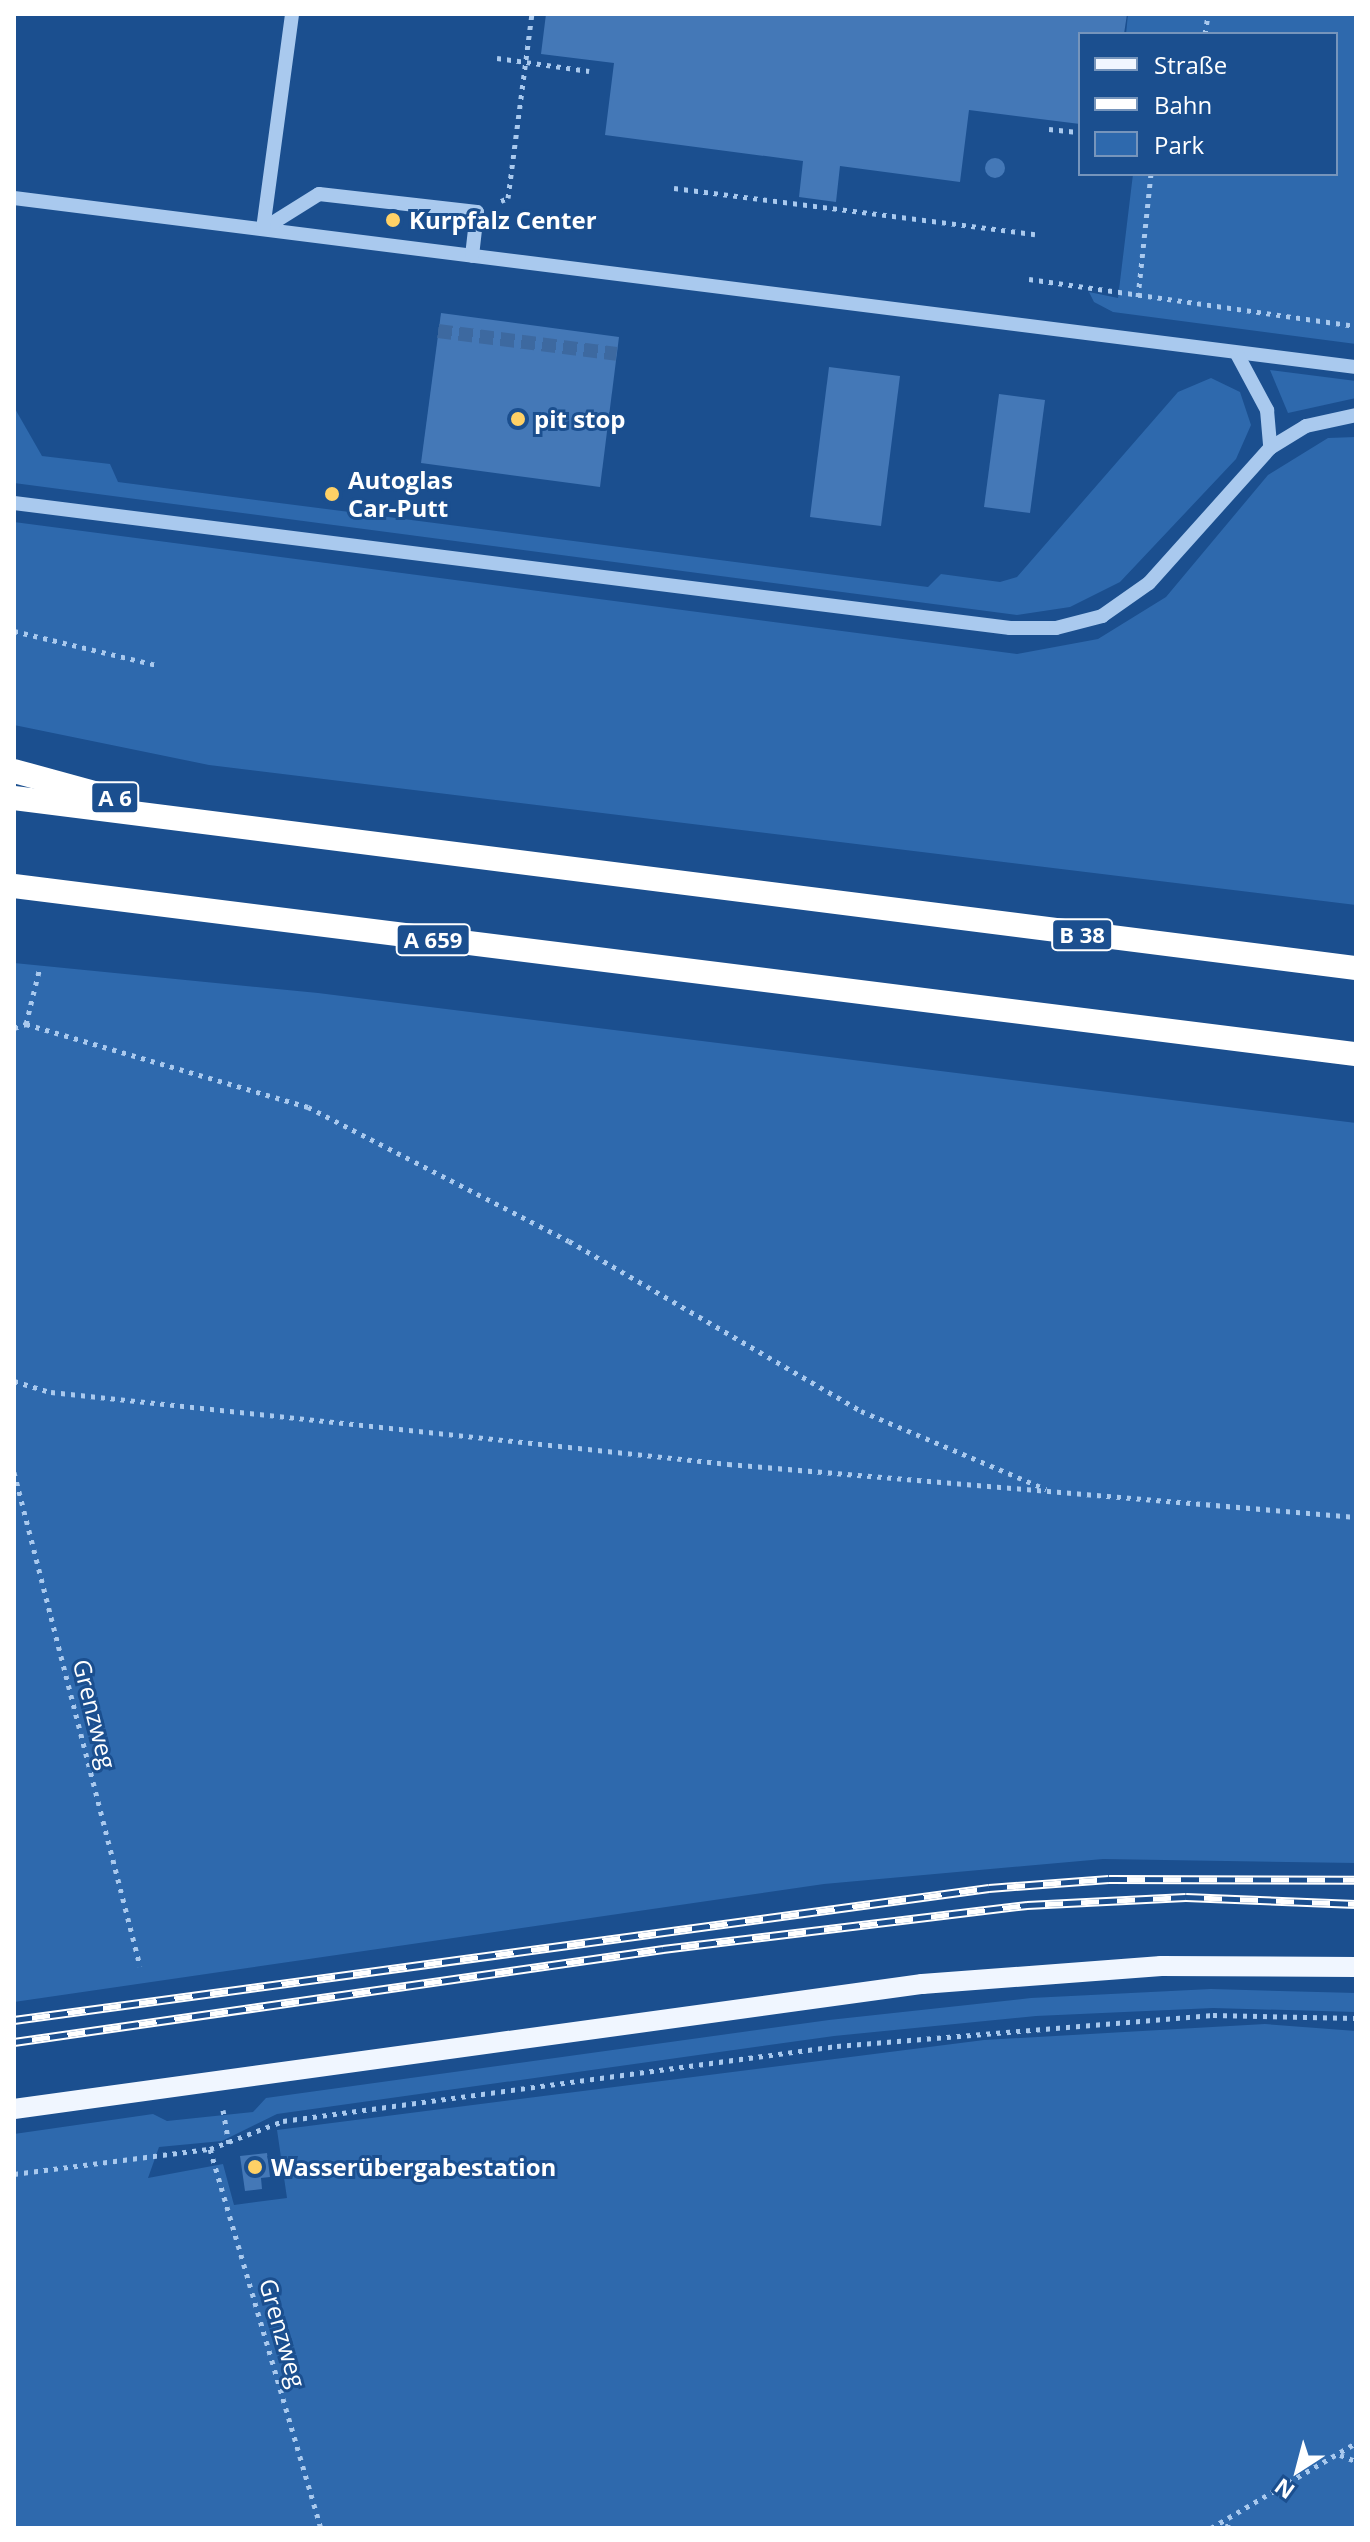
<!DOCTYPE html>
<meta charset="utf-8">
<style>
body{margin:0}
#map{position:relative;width:1370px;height:2542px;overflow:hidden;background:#1b4f8f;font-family:"Open Sans",sans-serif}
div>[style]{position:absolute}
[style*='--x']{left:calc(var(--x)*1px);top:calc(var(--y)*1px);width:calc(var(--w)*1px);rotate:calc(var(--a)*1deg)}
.green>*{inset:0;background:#2e69ad}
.building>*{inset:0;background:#4478b7}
.round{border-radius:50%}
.minor-tunnel>*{height:14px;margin-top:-7px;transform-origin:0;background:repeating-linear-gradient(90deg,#3d69a0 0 14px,transparent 0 21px)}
.path>*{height:5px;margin-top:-2.5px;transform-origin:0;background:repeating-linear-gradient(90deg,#a9c9ee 0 4px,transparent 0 10px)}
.minor>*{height:14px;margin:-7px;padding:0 7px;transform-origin:7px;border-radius:7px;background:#a9c9ee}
.major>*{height:20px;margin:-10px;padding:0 10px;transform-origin:10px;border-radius:10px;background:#f0f6ff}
.highway>*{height:24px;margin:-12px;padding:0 12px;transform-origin:12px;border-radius:12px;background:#fff}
.rail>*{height:9px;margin-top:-4.5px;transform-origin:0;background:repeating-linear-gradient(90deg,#1b4f8f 0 18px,#fff 0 36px);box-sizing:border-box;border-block:2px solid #fff}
.dots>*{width:22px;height:22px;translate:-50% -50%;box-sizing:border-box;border:4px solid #1b4f8f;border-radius:50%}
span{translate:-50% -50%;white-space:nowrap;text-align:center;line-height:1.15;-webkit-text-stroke:6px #1b4f8f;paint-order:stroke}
.shield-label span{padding:2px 6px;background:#1b4f8f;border:2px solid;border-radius:6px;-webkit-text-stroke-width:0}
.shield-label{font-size:22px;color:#fff;font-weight:700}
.poi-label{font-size:24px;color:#fff;font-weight:700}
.left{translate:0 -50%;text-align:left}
.street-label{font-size:24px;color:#fff}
.frame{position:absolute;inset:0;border:16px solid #fff;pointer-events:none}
.legend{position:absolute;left:1078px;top:32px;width:260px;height:144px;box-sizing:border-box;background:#1b4f8f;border:2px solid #7695bc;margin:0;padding:10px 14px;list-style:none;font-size:24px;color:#fff}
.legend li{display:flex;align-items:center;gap:16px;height:40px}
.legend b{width:40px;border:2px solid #7695bc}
.north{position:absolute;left:1258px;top:2430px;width:80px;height:80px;-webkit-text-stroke:6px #1b4f8f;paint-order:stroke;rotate:216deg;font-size:22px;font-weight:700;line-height:32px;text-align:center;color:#fff}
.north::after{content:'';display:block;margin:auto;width:28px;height:36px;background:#fff;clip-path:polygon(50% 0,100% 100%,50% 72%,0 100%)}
</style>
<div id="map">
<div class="green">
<div style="clip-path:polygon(1128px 14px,1356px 14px,1356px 344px,1113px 312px,1094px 302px,1089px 292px,1118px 298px,1133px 174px,1336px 174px,1336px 34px,1126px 34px)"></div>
<div style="clip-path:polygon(1270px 370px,1356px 381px,1356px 398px,1288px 413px)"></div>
<div style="clip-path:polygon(1211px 378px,1240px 392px,1251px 425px,1236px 459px,1120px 582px,1070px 607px,1017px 615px,14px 483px,14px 407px,42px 456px,110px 464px,118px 482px,928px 587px,941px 574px,1000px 582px,1017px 577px,1178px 392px)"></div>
<div style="clip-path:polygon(1356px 437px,1356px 905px,209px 765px,14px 725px,14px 522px,1017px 654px,1098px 639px,1166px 597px,1268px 475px,1328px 438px)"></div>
<div style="clip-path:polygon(14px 963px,318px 993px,1356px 1123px,1356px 1863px,1103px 1859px,824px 1884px,14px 2002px)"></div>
<div style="clip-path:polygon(1211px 1989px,1356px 1993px,1356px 2012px,1213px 2008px,1036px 2016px,834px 2036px,277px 2114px,222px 2141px,159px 2147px,148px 2178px,223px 2164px,234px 2205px,287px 2198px,277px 2130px,984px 2040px,1265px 2024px,1356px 2031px,1356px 2528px,14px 2528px,14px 2134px,153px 2114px,167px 2121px,253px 2112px,266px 2098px,829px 2020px,1031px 1998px)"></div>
</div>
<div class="building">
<div style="clip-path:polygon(546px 14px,1127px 14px,1124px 34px,1080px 34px,1080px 124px,969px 110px,960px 182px,840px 166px,836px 202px,799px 197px,803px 161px,605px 135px,614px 63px,541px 54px)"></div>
<div class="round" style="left:985px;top:158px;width:20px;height:20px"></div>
<div style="clip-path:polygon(441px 313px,619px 337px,600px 487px,421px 463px)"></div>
<div style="clip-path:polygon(829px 367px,900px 376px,881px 526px,810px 517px)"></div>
<div style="clip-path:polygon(999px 394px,1045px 400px,1030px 513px,984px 507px)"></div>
<div style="clip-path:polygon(267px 2153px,270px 2177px,261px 2178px,262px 2189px,245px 2191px,240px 2156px)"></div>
</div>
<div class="minor-tunnel">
<div style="--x:438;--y:331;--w:180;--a:7.3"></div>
</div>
<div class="path">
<div style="--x:1205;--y:34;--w:20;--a:-81"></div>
<div style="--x:497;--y:58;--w:93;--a:8"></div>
<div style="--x:1049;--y:129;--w:31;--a:6"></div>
<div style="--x:674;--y:188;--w:364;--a:7.3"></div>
<div style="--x:501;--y:201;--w:8;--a:-23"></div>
<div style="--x:508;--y:198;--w:186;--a:-82.6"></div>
<div style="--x:1029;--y:279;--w:330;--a:8.2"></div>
<div style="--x:1138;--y:297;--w:124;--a:-84"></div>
<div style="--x:14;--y:631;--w:147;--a:13.4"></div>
<div style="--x:26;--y:1024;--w:294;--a:16.4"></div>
<div style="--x:308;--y:1107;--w:293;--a:27.2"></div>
<div style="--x:569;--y:1241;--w:338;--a:30.2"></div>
<div style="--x:861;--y:1411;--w:201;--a:22.9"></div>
<div style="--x:14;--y:1028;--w:13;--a:-18"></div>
<div style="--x:26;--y:1024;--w:55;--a:-76.2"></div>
<div style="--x:14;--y:1381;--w:39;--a:17"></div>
<div style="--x:51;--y:1392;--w:681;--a:6.07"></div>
<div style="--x:728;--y:1464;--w:630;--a:4.82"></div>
<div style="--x:14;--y:1472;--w:510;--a:75.69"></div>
<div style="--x:223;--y:2110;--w:36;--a:80"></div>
<div style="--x:210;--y:2149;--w:395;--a:73.7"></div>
<div style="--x:14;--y:2174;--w:198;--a:-7.3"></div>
<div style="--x:210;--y:2149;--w:78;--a:-21"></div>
<div style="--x:283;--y:2121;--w:559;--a:-7.71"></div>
<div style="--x:837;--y:2046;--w:377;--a:-4.7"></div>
<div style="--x:1213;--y:2015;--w:143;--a:1.2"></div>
<div style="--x:1340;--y:2455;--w:17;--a:21"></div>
<div style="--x:1211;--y:2528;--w:168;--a:-30.4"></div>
<div style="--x:1227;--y:2528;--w:11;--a:-75"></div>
</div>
<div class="minor">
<div style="--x:14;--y:198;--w:1353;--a:7.18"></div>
<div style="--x:263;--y:229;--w:66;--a:-32"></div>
<div style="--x:319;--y:194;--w:159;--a:6.5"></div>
<div style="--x:477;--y:212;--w:44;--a:96.5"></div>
<div style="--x:263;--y:229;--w:217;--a:-82.3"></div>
<div style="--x:1237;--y:354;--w:64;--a:61.8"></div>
<div style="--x:1267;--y:410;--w:38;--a:85"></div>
<div style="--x:14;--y:503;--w:1004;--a:7.15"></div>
<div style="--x:1010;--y:628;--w:46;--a:0"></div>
<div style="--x:1056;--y:628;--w:48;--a:-14.6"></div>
<div style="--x:1102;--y:616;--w:57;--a:-35.1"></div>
<div style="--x:1149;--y:583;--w:181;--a:-48.1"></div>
<div style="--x:1270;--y:448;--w:42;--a:-31.4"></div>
<div style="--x:1306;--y:426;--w:51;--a:-12.4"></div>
</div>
<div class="major">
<div style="--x:14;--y:2109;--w:917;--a:-7.84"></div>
<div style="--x:922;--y:1984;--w:240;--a:-4.3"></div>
<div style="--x:1161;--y:1966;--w:195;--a:0.3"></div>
</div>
<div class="highway">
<div style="--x:14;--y:771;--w:110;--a:15.3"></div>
<div style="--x:14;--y:798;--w:1353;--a:7.22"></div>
<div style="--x:14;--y:886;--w:1352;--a:7.14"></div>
</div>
<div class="rail">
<div style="--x:14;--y:2020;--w:984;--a:-7.71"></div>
<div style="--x:989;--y:1888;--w:120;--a:-4.3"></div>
<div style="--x:1109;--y:1879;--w:247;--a:0.2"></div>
<div style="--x:14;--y:2042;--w:656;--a:-8.15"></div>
<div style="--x:663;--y:1949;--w:367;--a:-6.9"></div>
<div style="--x:1027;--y:1905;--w:159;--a:-2.9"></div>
<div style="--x:1186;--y:1897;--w:170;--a:2.4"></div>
</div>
<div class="dots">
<div style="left:393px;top:220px;background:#ffd166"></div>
<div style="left:518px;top:419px;background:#ffd166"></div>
<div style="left:332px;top:494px;background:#ffd166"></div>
<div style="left:255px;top:2167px;background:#ffd166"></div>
</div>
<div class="shield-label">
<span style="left:115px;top:798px">A 6</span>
<span style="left:1082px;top:935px">B 38</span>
<span style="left:433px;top:940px">A 659</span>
</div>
<div class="poi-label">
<span class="left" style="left:409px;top:220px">Kurpfalz Center</span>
<span class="left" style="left:534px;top:419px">pit stop</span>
<span class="left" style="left:348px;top:494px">Autoglas<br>Car-Putt</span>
<span class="left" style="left:271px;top:2167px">Wasserübergabestation</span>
</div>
<div class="street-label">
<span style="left:95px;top:1714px;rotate:76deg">Grenzweg</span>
<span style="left:283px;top:2333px;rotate:74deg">Grenzweg</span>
</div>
<div class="frame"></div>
<ul class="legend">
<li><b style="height:10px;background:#f0f6ff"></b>Straße</li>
<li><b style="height:10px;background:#fff"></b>Bahn</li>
<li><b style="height:22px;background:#2e69ad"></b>Park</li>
</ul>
<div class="north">N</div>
</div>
